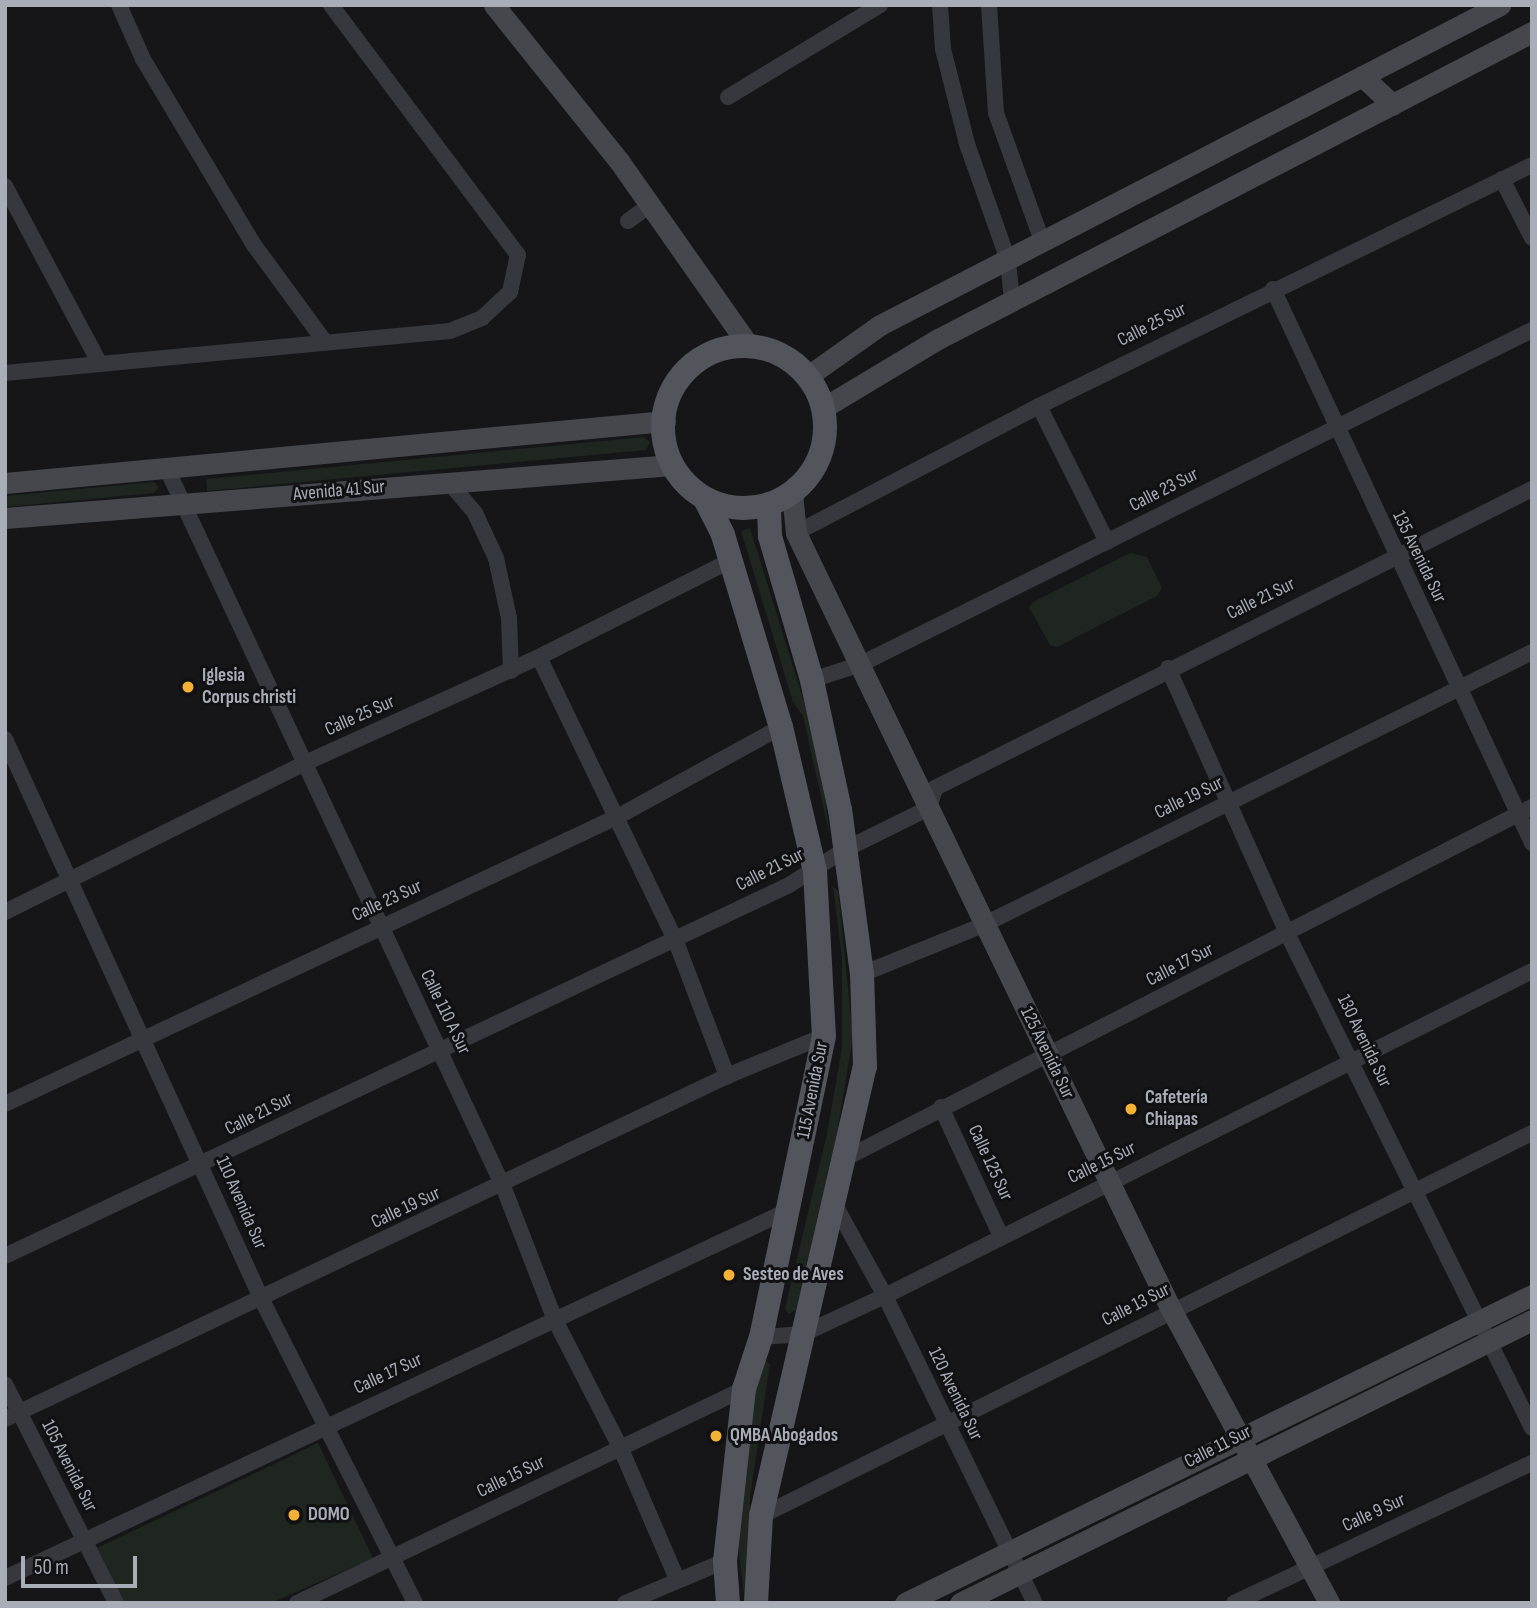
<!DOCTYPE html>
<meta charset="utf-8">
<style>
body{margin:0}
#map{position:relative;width:1537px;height:1608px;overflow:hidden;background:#161618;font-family:"Sofia Sans Condensed",sans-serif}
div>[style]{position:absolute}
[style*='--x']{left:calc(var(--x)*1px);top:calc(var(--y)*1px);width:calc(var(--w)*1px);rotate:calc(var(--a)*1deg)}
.green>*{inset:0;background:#1e261f}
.street>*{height:16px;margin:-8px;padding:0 8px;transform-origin:8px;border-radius:8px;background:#37383d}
.secondary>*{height:21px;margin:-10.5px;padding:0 10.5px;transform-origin:10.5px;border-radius:10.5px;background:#45474d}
.primary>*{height:24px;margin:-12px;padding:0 12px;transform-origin:12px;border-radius:12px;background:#53555c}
.primary>.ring{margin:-12px;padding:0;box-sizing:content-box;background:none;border:24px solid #53555c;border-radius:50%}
.dots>*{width:19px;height:19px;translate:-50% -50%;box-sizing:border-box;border:4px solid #111113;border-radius:50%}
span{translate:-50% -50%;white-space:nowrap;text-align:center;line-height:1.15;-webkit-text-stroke:6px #111113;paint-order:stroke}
.street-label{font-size:19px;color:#a8adb8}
.poi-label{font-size:19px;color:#a8adb8;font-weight:700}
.left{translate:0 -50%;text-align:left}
.frame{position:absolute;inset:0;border:7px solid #a8adb8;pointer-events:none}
.scale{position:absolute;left:21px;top:1556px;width:116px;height:32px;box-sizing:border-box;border:4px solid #a8adb8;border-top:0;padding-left:9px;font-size:21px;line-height:24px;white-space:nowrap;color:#a8adb8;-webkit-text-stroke:5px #111113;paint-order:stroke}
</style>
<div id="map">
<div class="green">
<div style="clip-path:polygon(644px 437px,650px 442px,646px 450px,207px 491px,206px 479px)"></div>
<div style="clip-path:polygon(154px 482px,159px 487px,154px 493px,5px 507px,5px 496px)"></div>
<div style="clip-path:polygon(750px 528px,805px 705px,821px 768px,830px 837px,803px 716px,793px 702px,741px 531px)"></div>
<div style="clip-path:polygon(1130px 553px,1147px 557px,1162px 588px,1157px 596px,1057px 647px,1050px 645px,1029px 607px,1033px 602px)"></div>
<div style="clip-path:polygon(833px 887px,838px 890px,853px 1037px,837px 1133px,796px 1310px,788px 1314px,785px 1308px,827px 1134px,842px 1048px,842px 958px)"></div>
<div style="clip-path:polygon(766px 1361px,770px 1364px,750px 1496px,750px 1603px,745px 1603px,736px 1528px,760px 1363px)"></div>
<div style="clip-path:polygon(318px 1443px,373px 1558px,271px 1603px,125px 1603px,97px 1548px)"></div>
</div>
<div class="street">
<div style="--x:119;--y:5;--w:59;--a:66"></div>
<div style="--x:143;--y:59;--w:217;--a:59.2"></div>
<div style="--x:254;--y:245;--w:120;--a:53.8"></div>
<div style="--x:940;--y:5;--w:44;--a:86.1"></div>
<div style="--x:943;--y:49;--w:98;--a:75.8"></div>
<div style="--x:967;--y:144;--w:123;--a:70.5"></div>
<div style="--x:1008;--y:260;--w:41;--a:84.4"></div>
<div style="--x:989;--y:5;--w:108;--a:86.3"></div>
<div style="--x:996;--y:113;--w:136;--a:70.2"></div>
<div style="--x:728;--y:97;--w:178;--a:-31.2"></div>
<div style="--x:1502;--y:179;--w:66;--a:63"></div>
<div style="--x:5;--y:186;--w:202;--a:61.9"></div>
<div style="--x:628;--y:221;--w:29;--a:-36"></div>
<div style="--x:1273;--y:289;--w:612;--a:64.94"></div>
<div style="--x:5;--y:373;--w:447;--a:-5.4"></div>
<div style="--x:450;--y:331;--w:35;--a:-22"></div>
<div style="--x:482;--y:318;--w:38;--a:-43"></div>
<div style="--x:510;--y:292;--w:38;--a:-78"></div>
<div style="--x:518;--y:255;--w:312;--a:-126.8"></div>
<div style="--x:1039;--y:406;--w:152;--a:63.4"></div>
<div style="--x:166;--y:467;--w:794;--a:64.89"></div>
<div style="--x:503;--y:1186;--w:144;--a:68.8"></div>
<div style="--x:555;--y:1320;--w:145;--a:62.9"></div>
<div style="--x:621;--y:1449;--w:142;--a:66.7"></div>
<div style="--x:448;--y:481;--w:42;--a:49.8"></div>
<div style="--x:475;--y:513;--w:50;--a:65"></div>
<div style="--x:496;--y:558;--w:61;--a:77.8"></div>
<div style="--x:509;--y:618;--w:53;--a:87.8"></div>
<div style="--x:796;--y:533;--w:274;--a:-27.6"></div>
<div style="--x:1039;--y:406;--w:549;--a:-26.05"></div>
<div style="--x:539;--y:657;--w:313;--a:64.3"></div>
<div style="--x:675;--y:939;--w:147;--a:69.2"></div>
<div style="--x:1168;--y:668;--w:290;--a:65.8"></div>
<div style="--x:1287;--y:933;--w:552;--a:63.67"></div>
<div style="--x:812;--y:680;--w:52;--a:-18.1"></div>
<div style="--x:861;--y:664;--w:750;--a:-26.46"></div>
<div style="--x:5;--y:739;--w:615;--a:65.39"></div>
<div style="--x:261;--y:1298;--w:342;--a:63.2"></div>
<div style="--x:5;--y:912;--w:333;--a:-26.4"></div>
<div style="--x:303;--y:764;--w:259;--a:-24.4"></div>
<div style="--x:539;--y:657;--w:216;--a:-26.7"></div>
<div style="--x:862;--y:974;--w:128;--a:-22"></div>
<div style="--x:981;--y:926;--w:615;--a:-26.44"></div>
<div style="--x:5;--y:1104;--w:678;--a:-25.13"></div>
<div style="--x:619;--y:816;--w:185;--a:-28.8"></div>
<div style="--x:941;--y:1107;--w:142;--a:65.1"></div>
<div style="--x:846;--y:1158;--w:771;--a:-27.1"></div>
<div style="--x:835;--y:1205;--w:104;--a:61.2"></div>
<div style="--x:885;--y:1296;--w:342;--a:64"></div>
<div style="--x:5;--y:1256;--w:867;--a:-25.32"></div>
<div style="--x:789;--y:885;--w:67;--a:-32.3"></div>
<div style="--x:846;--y:849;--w:93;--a:-26.3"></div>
<div style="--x:929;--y:808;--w:21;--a:-73"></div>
<div style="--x:935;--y:788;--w:668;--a:-26.6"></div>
<div style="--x:761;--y:1337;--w:42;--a:-4.1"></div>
<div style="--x:803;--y:1334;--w:90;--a:-24.9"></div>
<div style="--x:885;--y:1296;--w:724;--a:-26.67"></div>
<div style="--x:5;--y:1384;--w:246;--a:63.1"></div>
<div style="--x:5;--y:1419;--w:799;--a:-25.41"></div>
<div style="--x:727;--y:1076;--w:105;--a:-22.4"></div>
<div style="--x:761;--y:1516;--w:861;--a:-26.42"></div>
<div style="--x:5;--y:1578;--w:866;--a:-25.14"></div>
<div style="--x:297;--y:1603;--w:496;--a:-25.6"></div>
<div style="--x:625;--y:1603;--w:108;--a:-22.8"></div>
<div style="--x:1234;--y:1603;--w:329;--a:-25.2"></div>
</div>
<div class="secondary">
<div style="--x:494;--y:5;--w:200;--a:51.3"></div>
<div style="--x:619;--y:161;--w:226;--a:54.9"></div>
<div style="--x:1362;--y:76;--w:42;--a:43.1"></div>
<div style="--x:808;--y:376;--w:88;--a:-35.3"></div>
<div style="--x:880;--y:325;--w:698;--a:-27.3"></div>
<div style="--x:823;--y:408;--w:134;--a:-31"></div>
<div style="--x:938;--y:339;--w:669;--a:-27.33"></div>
<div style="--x:5;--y:483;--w:663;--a:-5.37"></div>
<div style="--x:792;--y:493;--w:40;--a:84.3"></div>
<div style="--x:796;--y:533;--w:580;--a:64.23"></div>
<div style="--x:1048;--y:1055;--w:284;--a:64.2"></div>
<div style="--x:1172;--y:1311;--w:332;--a:61.7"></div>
<div style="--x:5;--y:518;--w:669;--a:-4.54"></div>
<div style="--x:905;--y:1603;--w:699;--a:-26.16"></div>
<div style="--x:960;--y:1603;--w:638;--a:-26.32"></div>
</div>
<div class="primary">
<div class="ring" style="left:663px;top:346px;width:138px;height:138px"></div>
<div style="--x:706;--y:501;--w:38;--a:63"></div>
<div style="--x:723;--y:535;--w:201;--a:73.2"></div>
<div style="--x:781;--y:727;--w:148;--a:76.7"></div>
<div style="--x:815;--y:871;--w:165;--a:86.9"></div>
<div style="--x:824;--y:1036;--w:308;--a:101.8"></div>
<div style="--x:761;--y:1337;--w:55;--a:108.1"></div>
<div style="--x:744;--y:1389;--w:173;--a:96.3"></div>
<div style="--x:725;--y:1561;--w:42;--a:85.9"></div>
<div style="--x:756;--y:1603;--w:87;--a:-86.7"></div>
<div style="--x:761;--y:1516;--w:461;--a:-77"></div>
<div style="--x:865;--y:1067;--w:93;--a:-91.8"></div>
<div style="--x:862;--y:974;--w:165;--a:-97.6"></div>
<div style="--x:840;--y:810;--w:133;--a:-102.2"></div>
<div style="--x:812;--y:680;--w:150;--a:-106.3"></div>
<div style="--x:770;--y:536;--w:32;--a:-92"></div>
</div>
<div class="dots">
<div style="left:188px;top:687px;background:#f2b134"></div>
<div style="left:1131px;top:1109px;background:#f2b134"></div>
<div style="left:729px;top:1275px;background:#f2b134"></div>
<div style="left:716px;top:1436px;background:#f2b134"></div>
<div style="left:294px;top:1515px;background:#f2b134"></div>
</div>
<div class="street-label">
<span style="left:1152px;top:325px;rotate:-27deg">Calle 25 Sur</span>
<span style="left:1164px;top:490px;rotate:-27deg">Calle 23 Sur</span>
<span style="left:339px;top:491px;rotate:-5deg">Avenida 41 Sur</span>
<span style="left:1419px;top:557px;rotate:64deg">135 Avenida Sur</span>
<span style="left:1261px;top:599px;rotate:-26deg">Calle 21 Sur</span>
<span style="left:360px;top:716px;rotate:-24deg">Calle 25 Sur</span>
<span style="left:1189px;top:798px;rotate:-26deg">Calle 19 Sur</span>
<span style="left:770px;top:870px;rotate:-27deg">Calle 21 Sur</span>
<span style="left:387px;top:901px;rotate:-25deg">Calle 23 Sur</span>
<span style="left:1180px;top:965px;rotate:-27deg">Calle 17 Sur</span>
<span style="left:445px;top:1012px;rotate:64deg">Calle 110 A Sur</span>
<span style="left:1364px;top:1041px;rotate:64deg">130 Avenida Sur</span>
<span style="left:1047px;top:1053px;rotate:64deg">125 Avenida Sur</span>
<span style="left:813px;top:1090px;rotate:-79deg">115 Avenida Sur</span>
<span style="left:259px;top:1114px;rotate:-27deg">Calle 21 Sur</span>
<span style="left:990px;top:1163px;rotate:65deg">Calle 125 Sur</span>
<span style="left:1102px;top:1163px;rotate:-26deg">Calle 15 Sur</span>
<span style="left:241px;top:1203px;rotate:66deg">110 Avenida Sur</span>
<span style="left:406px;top:1208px;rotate:-25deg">Calle 19 Sur</span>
<span style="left:1136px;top:1305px;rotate:-27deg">Calle 13 Sur</span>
<span style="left:388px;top:1374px;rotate:-25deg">Calle 17 Sur</span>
<span style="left:955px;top:1394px;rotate:64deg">120 Avenida Sur</span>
<span style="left:1218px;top:1447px;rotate:-27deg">Calle 11 Sur</span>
<span style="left:69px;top:1466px;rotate:63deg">105 Avenida Sur</span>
<span style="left:511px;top:1477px;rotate:-26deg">Calle 15 Sur</span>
<span style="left:1374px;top:1513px;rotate:-25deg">Calle 9 Sur</span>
</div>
<div class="poi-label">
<span class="left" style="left:202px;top:687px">Iglesia<br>Corpus christi</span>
<span class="left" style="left:1145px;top:1109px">Cafetería<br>Chiapas</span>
<span class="left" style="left:743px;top:1275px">Sesteo de Aves</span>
<span class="left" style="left:730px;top:1436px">QMBA Abogados</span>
<span class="left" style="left:308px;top:1515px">DOMO</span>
</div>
<div class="frame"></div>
<div class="scale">50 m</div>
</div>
